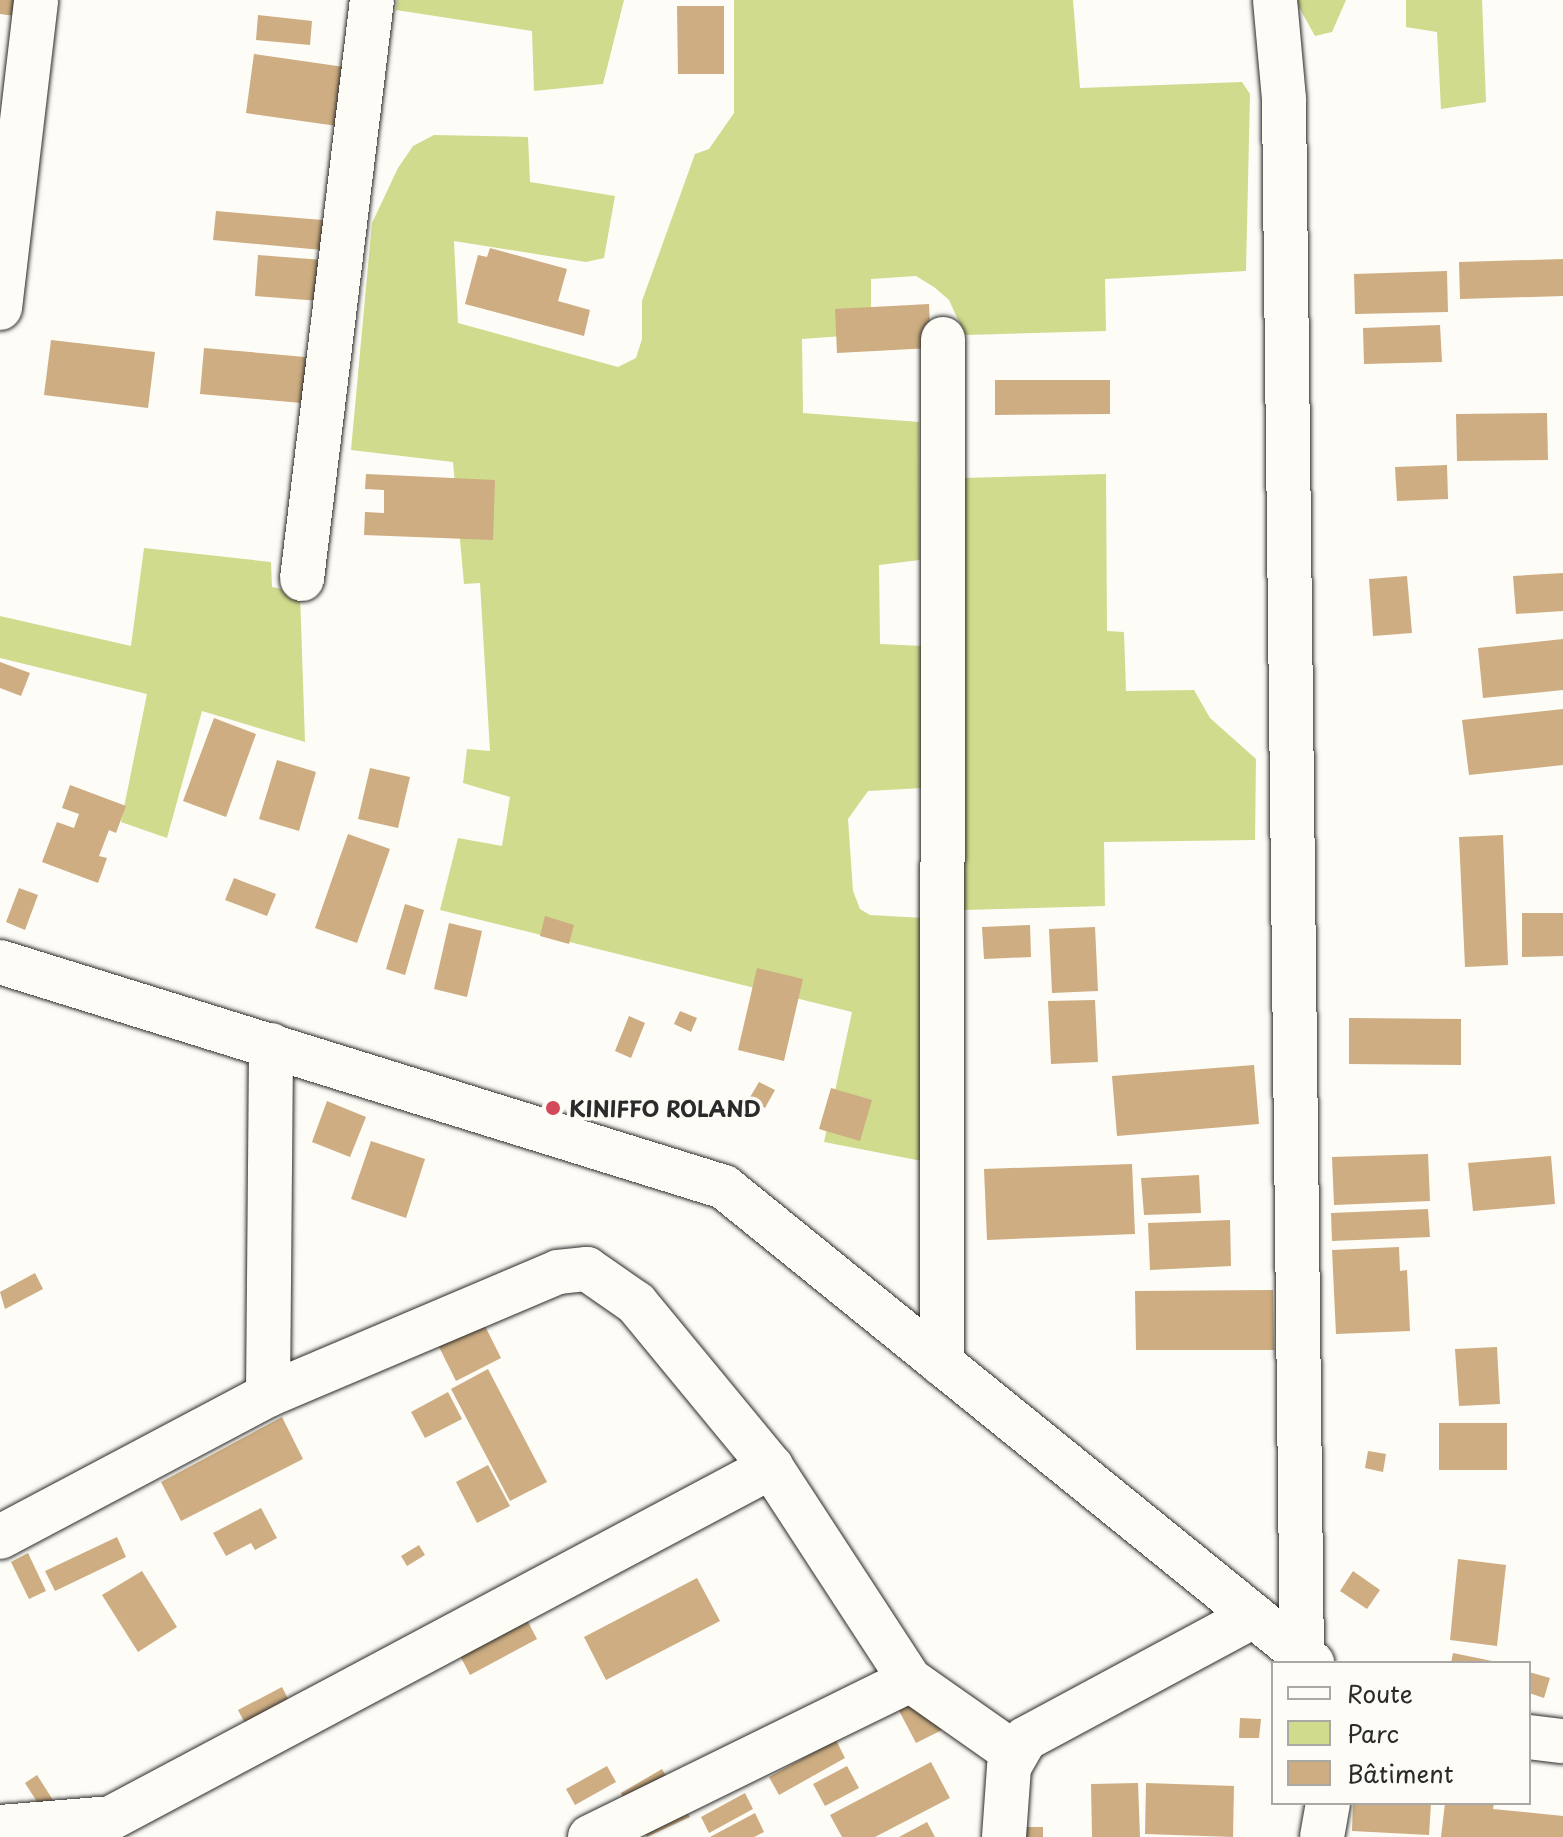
<!DOCTYPE html>
<meta charset="utf-8">
<style>
body{margin:0}
#map{position:relative;width:1563px;height:1837px;overflow:hidden;background:#fdfcf7;font-family:"Playpen Sans",sans-serif}
div>[style]{position:absolute}
[style*='--x']{left:calc(var(--x)*1px);top:calc(var(--y)*1px);width:calc(var(--w)*1px);rotate:calc(var(--a)*1deg)}
.green>*{inset:0;background:#d0db8e}
.building>*{inset:0;background:#cdad81}
.roads{filter:drop-shadow(0 0 2px #2b2b2b) drop-shadow(0 0 2px #2b2b2b)}
.minor>*{height:44px;margin:-22px;padding:0 22px;transform-origin:22px;border-radius:22px;background:#fdfcf7}
.dots>*{width:22px;height:22px;translate:-50% -50%;box-sizing:border-box;border:4px solid #fdfcf7;border-radius:50%}
span{translate:-50% -50%;white-space:nowrap;text-align:center;line-height:1.15;-webkit-text-stroke:7px #fdfcf7;paint-order:stroke}
.poi-label{font-size:22px;color:#2b2b2b;font-weight:700}
.left{translate:0 -50%;text-align:left}
.legend{position:absolute;left:1271px;top:1661px;width:260px;height:144px;box-sizing:border-box;background:#fdfcf7;border:2px solid #a9a8a5;margin:0;padding:10px 14px;list-style:none;font-size:24px;color:#2b2b2b}
.legend li{display:flex;align-items:center;gap:16px;height:40px}
.legend b{width:40px;border:2px solid #a9a8a5}
</style>
<div id="map">
<div class="green">
<div style="clip-path:polygon(397px 0,624px 0,603px 84px,534px 91px,532px 31px,396px 10px)"></div>
<div style="clip-path:polygon(734px 0,1073px 0,1080px 88px,1242px 82px,1250px 94px,1246px 271px,1105px 279px,1106px 331px,965px 335px,949px 300px,934px 287px,916px 276px,871px 279px,871px 334px,802px 339px,803px 413px,919px 422px,920px 560px,879px 565px,880px 644px,923px 646px,922px 788px,868px 791px,848px 819px,853px 891px,860px 909px,870px 915px,923px 918px,922px 1161px,824px 1142px,852px 1012px,440px 910px,458px 838px,502px 846px,510px 797px,463px 783px,467px 749px,490px 751px,480px 583px,464px 584px,453px 462px,351px 450px,372px 223px,398px 168px,413px 146px,434px 135px,528px 137px,530px 182px,615px 196px,604px 258px,586px 262px,454px 241px,458px 323px,618px 367px,636px 358px,642px 339px,642px 301px,695px 154px,709px 149px,734px 113px)"></div>
<div style="clip-path:polygon(1295px 0,1346px 0,1332px 32px,1315px 36px)"></div>
<div style="clip-path:polygon(1406px 0,1482px 0,1486px 102px,1441px 109px,1437px 32px,1406px 27px)"></div>
<div style="clip-path:polygon(1106px 474px,1107px 631px,1124px 632px,1126px 691px,1194px 690px,1210px 718px,1256px 759px,1255px 840px,1104px 842px,1105px 906px,964px 910px,961px 478px)"></div>
<div style="clip-path:polygon(144px 548px,271px 562px,272px 587px,300px 593px,305px 742px,202px 711px,167px 838px,121px 822px,147px 694px,0 658px,0 616px,131px 646px)"></div>
</div>
<div class="building">
<div style="clip-path:polygon(0 0,47px 0,45px 20px,0 14px)"></div>
<div style="clip-path:polygon(677px 6px,724px 6px,724px 74px,678px 74px)"></div>
<div style="clip-path:polygon(258px 15px,312px 21px,310px 45px,256px 40px)"></div>
<div style="clip-path:polygon(254px 54px,351px 68px,344px 127px,246px 113px)"></div>
<div style="clip-path:polygon(216px 211px,346px 222px,344px 252px,213px 240px)"></div>
<div style="clip-path:polygon(490px 248px,567px 269px,558px 301px,590px 310px,584px 336px,465px 304px,478px 255px,487px 257px)"></div>
<div style="clip-path:polygon(258px 255px,336px 261px,333px 302px,255px 296px)"></div>
<div style="clip-path:polygon(1563px 259px,1563px 296px,1460px 299px,1459px 262px)"></div>
<div style="clip-path:polygon(1447px 271px,1448px 312px,1355px 314px,1354px 274px)"></div>
<div style="clip-path:polygon(929px 304px,931px 348px,837px 353px,835px 309px)"></div>
<div style="clip-path:polygon(1440px 325px,1442px 362px,1364px 364px,1363px 328px)"></div>
<div style="clip-path:polygon(51px 340px,155px 352px,148px 408px,44px 395px)"></div>
<div style="clip-path:polygon(204px 348px,339px 360px,335px 406px,200px 394px)"></div>
<div style="clip-path:polygon(995px 380px,1110px 380px,1110px 414px,995px 415px)"></div>
<div style="clip-path:polygon(1547px 413px,1548px 460px,1457px 461px,1456px 414px)"></div>
<div style="clip-path:polygon(1447px 465px,1448px 499px,1397px 501px,1395px 467px)"></div>
<div style="clip-path:polygon(366px 474px,495px 480px,493px 540px,364px 535px,365px 512px,384px 513px,384px 490px,365px 489px)"></div>
<div style="clip-path:polygon(1563px 573px,1563px 611px,1516px 614px,1513px 576px)"></div>
<div style="clip-path:polygon(1407px 576px,1412px 633px,1373px 636px,1369px 579px)"></div>
<div style="clip-path:polygon(1563px 639px,1563px 690px,1483px 698px,1478px 648px)"></div>
<div style="clip-path:polygon(0 662px,30px 673px,21px 696px,0 688px)"></div>
<div style="clip-path:polygon(1563px 709px,1563px 765px,1469px 775px,1462px 720px)"></div>
<div style="clip-path:polygon(214px 718px,256px 734px,226px 817px,183px 801px)"></div>
<div style="clip-path:polygon(277px 760px,316px 772px,299px 831px,259px 819px)"></div>
<div style="clip-path:polygon(370px 768px,410px 777px,398px 828px,358px 819px)"></div>
<div style="clip-path:polygon(70px 785px,126px 806px,116px 833px,109px 830px,99px 856px,107px 858px,98px 883px,42px 862px,57px 822px,74px 828px,79px 814px,62px 808px)"></div>
<div style="clip-path:polygon(348px 834px,390px 849px,357px 943px,315px 928px)"></div>
<div style="clip-path:polygon(1503px 835px,1508px 965px,1465px 967px,1459px 837px)"></div>
<div style="clip-path:polygon(234px 878px,276px 894px,267px 916px,225px 900px)"></div>
<div style="clip-path:polygon(19px 888px,38px 895px,25px 930px,6px 922px)"></div>
<div style="clip-path:polygon(405px 904px,424px 910px,405px 975px,386px 969px)"></div>
<div style="clip-path:polygon(1522px 913px,1563px 913px,1563px 956px,1522px 957px)"></div>
<div style="clip-path:polygon(545px 916px,574px 925px,569px 944px,540px 936px)"></div>
<div style="clip-path:polygon(449px 923px,482px 931px,467px 997px,434px 989px)"></div>
<div style="clip-path:polygon(1030px 925px,1031px 957px,984px 959px,982px 927px)"></div>
<div style="clip-path:polygon(1095px 927px,1098px 991px,1052px 993px,1049px 929px)"></div>
<div style="clip-path:polygon(757px 968px,803px 979px,784px 1061px,738px 1050px)"></div>
<div style="clip-path:polygon(1095px 1000px,1098px 1062px,1051px 1064px,1048px 1001px)"></div>
<div style="clip-path:polygon(680px 1011px,697px 1018px,691px 1032px,674px 1024px)"></div>
<div style="clip-path:polygon(629px 1016px,645px 1023px,631px 1058px,615px 1051px)"></div>
<div style="clip-path:polygon(1349px 1018px,1461px 1019px,1461px 1065px,1349px 1064px)"></div>
<div style="clip-path:polygon(1254px 1065px,1259px 1124px,1117px 1136px,1112px 1076px)"></div>
<div style="clip-path:polygon(759px 1082px,775px 1090px,765px 1108px,749px 1099px)"></div>
<div style="clip-path:polygon(831px 1088px,872px 1100px,860px 1141px,819px 1129px)"></div>
<div style="clip-path:polygon(327px 1101px,366px 1117px,350px 1157px,312px 1142px)"></div>
<div style="clip-path:polygon(371px 1141px,425px 1159px,406px 1218px,351px 1199px)"></div>
<div style="clip-path:polygon(1428px 1154px,1430px 1201px,1334px 1205px,1332px 1157px)"></div>
<div style="clip-path:polygon(1551px 1156px,1555px 1204px,1473px 1211px,1468px 1163px)"></div>
<div style="clip-path:polygon(1132px 1164px,1135px 1234px,987px 1240px,984px 1169px)"></div>
<div style="clip-path:polygon(1199px 1175px,1201px 1213px,1144px 1215px,1141px 1178px)"></div>
<div style="clip-path:polygon(1428px 1209px,1430px 1237px,1332px 1241px,1331px 1213px)"></div>
<div style="clip-path:polygon(1230px 1220px,1231px 1266px,1150px 1270px,1148px 1223px)"></div>
<div style="clip-path:polygon(1399px 1247px,1400px 1271px,1407px 1270px,1410px 1331px,1336px 1334px,1332px 1250px)"></div>
<div style="clip-path:polygon(35px 1273px,43px 1289px,5px 1309px,0 1292px)"></div>
<div style="clip-path:polygon(1273px 1290px,1274px 1350px,1136px 1350px,1135px 1291px)"></div>
<div style="clip-path:polygon(469px 1294px,501px 1358px,456px 1381px,424px 1317px)"></div>
<div style="clip-path:polygon(1497px 1347px,1500px 1404px,1459px 1406px,1455px 1349px)"></div>
<div style="clip-path:polygon(488px 1369px,547px 1482px,510px 1501px,451px 1389px)"></div>
<div style="clip-path:polygon(448px 1392px,462px 1419px,425px 1438px,411px 1412px)"></div>
<div style="clip-path:polygon(282px 1417px,303px 1459px,181px 1521px,161px 1482px)"></div>
<div style="clip-path:polygon(1439px 1423px,1507px 1423px,1507px 1470px,1439px 1470px)"></div>
<div style="clip-path:polygon(1368px 1451px,1386px 1454px,1383px 1472px,1365px 1468px)"></div>
<div style="clip-path:polygon(488px 1465px,510px 1506px,477px 1523px,456px 1482px)"></div>
<div style="clip-path:polygon(261px 1508px,277px 1538px,255px 1550px,251px 1543px,226px 1556px,213px 1533px)"></div>
<div style="clip-path:polygon(117px 1537px,126px 1557px,55px 1591px,45px 1571px)"></div>
<div style="clip-path:polygon(419px 1545px,425px 1555px,407px 1566px,401px 1556px)"></div>
<div style="clip-path:polygon(28px 1553px,46px 1591px,29px 1599px,11px 1562px)"></div>
<div style="clip-path:polygon(1458px 1559px,1506px 1565px,1497px 1646px,1450px 1640px)"></div>
<div style="clip-path:polygon(142px 1571px,177px 1627px,138px 1652px,102px 1595px)"></div>
<div style="clip-path:polygon(1353px 1571px,1380px 1590px,1367px 1609px,1340px 1591px)"></div>
<div style="clip-path:polygon(697px 1578px,720px 1621px,606px 1680px,584px 1637px)"></div>
<div style="clip-path:polygon(516px 1599px,537px 1639px,470px 1675px,449px 1634px)"></div>
<div style="clip-path:polygon(1453px 1653px,1497px 1662px,1496px 1663px,1451px 1663px)"></div>
<div style="clip-path:polygon(1529px 1672px,1550px 1678px,1544px 1698px,1529px 1693px)"></div>
<div style="clip-path:polygon(931px 1686px,952px 1725px,916px 1743px,896px 1705px)"></div>
<div style="clip-path:polygon(282px 1687px,307px 1736px,264px 1759px,238px 1710px)"></div>
<div style="clip-path:polygon(1240px 1718px,1261px 1719px,1259px 1738px,1239px 1738px)"></div>
<div style="clip-path:polygon(836px 1740px,845px 1758px,779px 1795px,769px 1777px)"></div>
<div style="clip-path:polygon(931px 1762px,950px 1798px,875px 1837px,842px 1837px,830px 1815px)"></div>
<div style="clip-path:polygon(607px 1766px,616px 1782px,575px 1805px,566px 1789px)"></div>
<div style="clip-path:polygon(847px 1766px,859px 1788px,825px 1806px,813px 1784px)"></div>
<div style="clip-path:polygon(662px 1769px,690px 1817px,647px 1837px,621px 1793px)"></div>
<div style="clip-path:polygon(37px 1775px,53px 1800px,41px 1808px,25px 1783px)"></div>
<div style="clip-path:polygon(1138px 1783px,1140px 1837px,1092px 1837px,1091px 1784px)"></div>
<div style="clip-path:polygon(1146px 1783px,1234px 1786px,1233px 1837px,1145px 1834px)"></div>
<div style="clip-path:polygon(745px 1793px,753px 1809px,709px 1833px,701px 1817px)"></div>
<div style="clip-path:polygon(1353px 1803px,1431px 1803px,1429px 1835px,1352px 1831px)"></div>
<div style="clip-path:polygon(1445px 1803px,1494px 1803px,1493px 1809px,1563px 1816px,1563px 1837px,1441px 1837px)"></div>
<div style="clip-path:polygon(755px 1813px,764px 1832px,754px 1837px,710px 1837px)"></div>
<div style="clip-path:polygon(927px 1822px,935px 1837px,899px 1837px)"></div>
<div style="clip-path:polygon(1012px 1827px,1043px 1827px,1043px 1837px,1012px 1837px)"></div>
</div>
<div class="roads">
<div class="minor">
<div style="--x:1275;--y:0;--w:99;--a:84.8"></div>
<div style="--x:1284;--y:99;--w:1556;--a:89.34"></div>
<div style="--x:0;--y:308;--w:310;--a:-83.3"></div>
<div style="--x:302;--y:579;--w:583;--a:-83.11"></div>
<div style="--x:0;--y:962;--w:758;--a:17.26"></div>
<div style="--x:724;--y:1187;--w:757;--a:38.99"></div>
<div style="--x:942;--y:1364;--w:1025;--a:-89.94"></div>
<div style="--x:268;--y:1395;--w:350;--a:-89.5"></div>
<div style="--x:0;--y:1537;--w:303;--a:-27.9"></div>
<div style="--x:268;--y:1395;--w:315;--a:-23"></div>
<div style="--x:558;--y:1272;--w:29;--a:-6"></div>
<div style="--x:587;--y:1269;--w:60;--a:34.8"></div>
<div style="--x:636;--y:1303;--w:212;--a:50.5"></div>
<div style="--x:771;--y:1467;--w:254;--a:56.9"></div>
<div style="--x:910;--y:1680;--w:127;--a:35.1"></div>
<div style="--x:1529;--y:1737;--w:34;--a:7"></div>
<div style="--x:0;--y:1827;--w:111;--a:-4.6"></div>
<div style="--x:111;--y:1818;--w:748;--a:-28"></div>
<div style="--x:590;--y:1837;--w:356;--a:-26.1"></div>
<div style="--x:1004;--y:1837;--w:70;--a:-85.9"></div>
<div style="--x:1009;--y:1767;--w:32;--a:-60"></div>
<div style="--x:1025;--y:1739;--w:259;--a:-28.3"></div>
<div style="--x:1322;--y:1837;--w:35;--a:-80"></div>
</div>
</div>
<div class="dots">
<div style="left:553px;top:1108px;background:#d1495b"></div>
</div>
<div class="poi-label">
<span class="left" style="left:569px;top:1108px">KINIFFO ROLAND</span>
</div>
<ul class="legend">
<li><b style="height:10px;background:#fdfcf7"></b>Route</li>
<li><b style="height:22px;background:#d0db8e"></b>Parc</li>
<li><b style="height:22px;background:#cdad81"></b>Bâtiment</li>
</ul>
</div>
